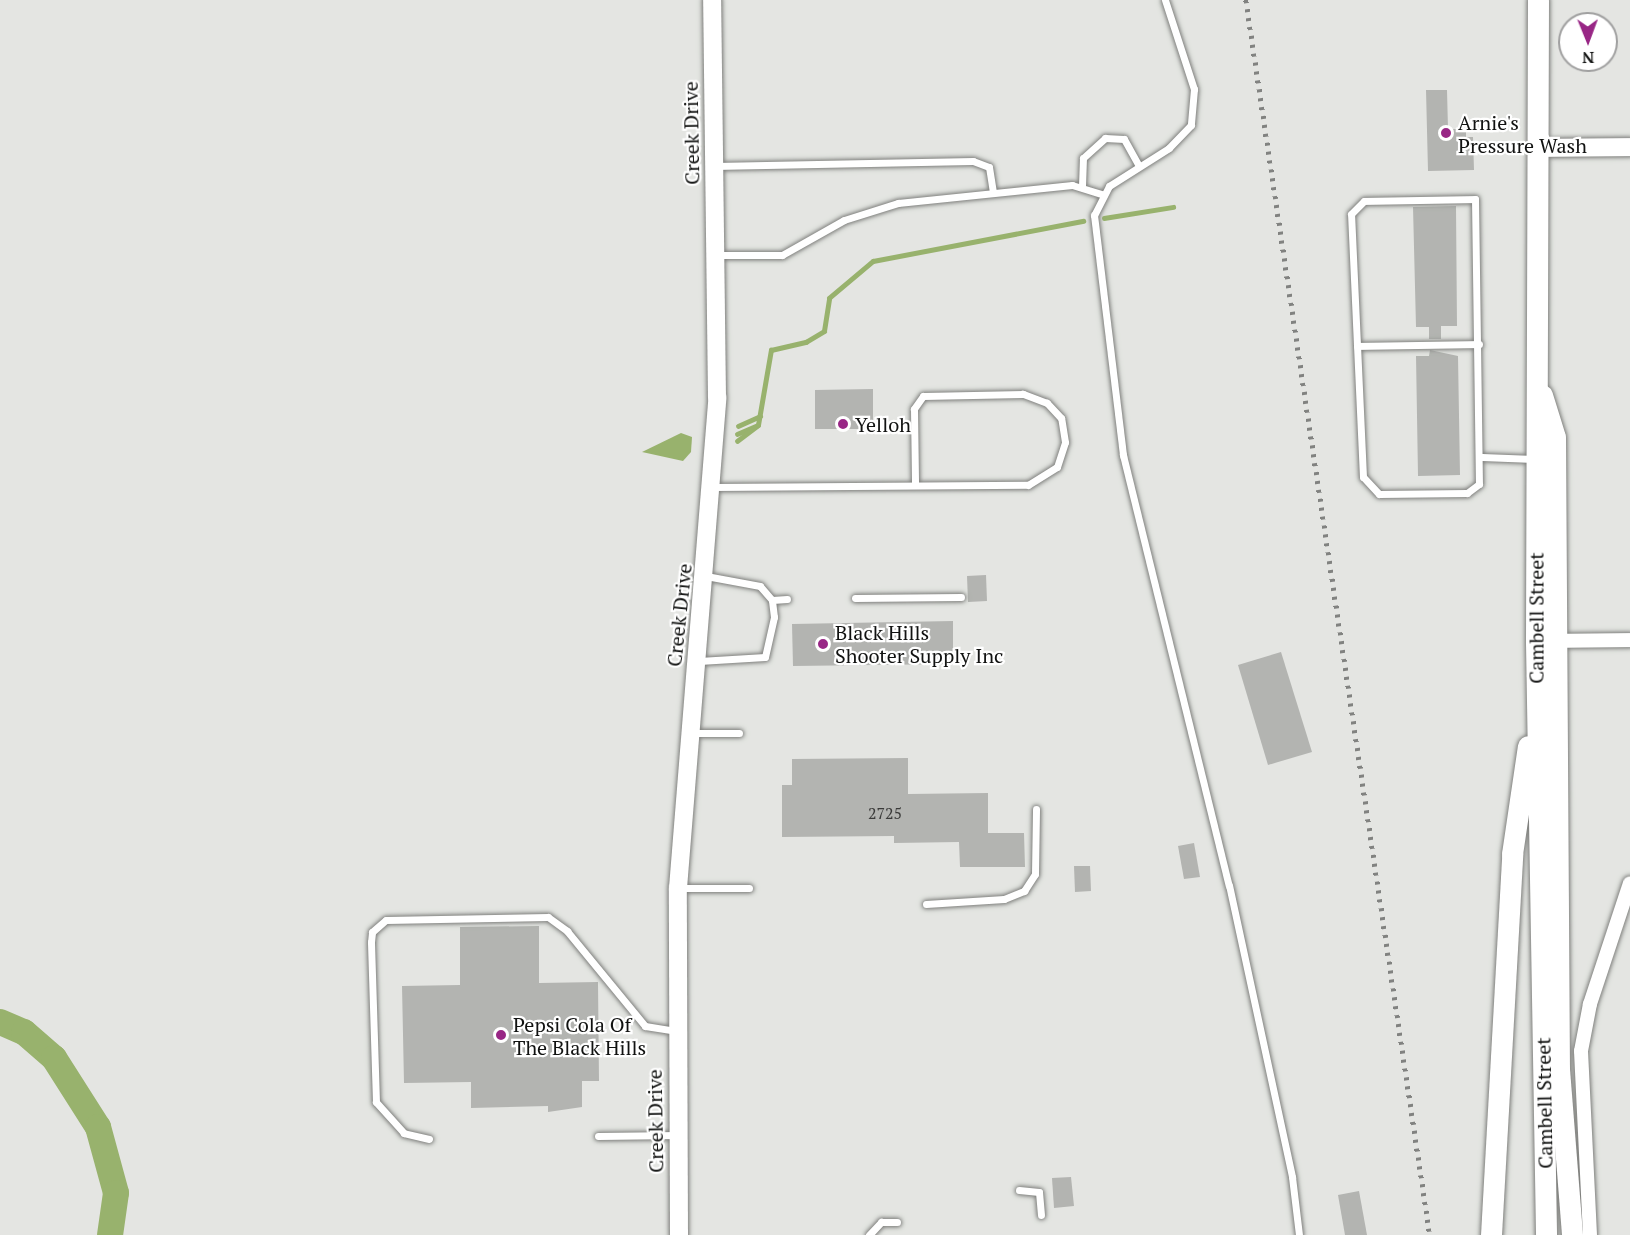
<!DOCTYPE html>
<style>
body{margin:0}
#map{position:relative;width:1630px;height:1235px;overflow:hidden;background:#e4e5e2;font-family:"PT Serif",serif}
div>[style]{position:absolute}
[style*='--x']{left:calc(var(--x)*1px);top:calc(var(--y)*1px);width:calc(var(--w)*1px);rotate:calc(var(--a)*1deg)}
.water>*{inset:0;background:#98b26d}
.stream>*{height:4.5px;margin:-2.25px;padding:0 2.25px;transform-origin:2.25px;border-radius:2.25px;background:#98b26d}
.river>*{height:26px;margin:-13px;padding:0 13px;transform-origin:13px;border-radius:13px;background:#98b26d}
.building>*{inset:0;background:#b3b4b1}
.roads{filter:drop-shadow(0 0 2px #7f807d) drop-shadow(0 0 2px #7f807d)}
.lane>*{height:7px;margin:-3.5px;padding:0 3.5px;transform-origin:3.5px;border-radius:3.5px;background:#fff}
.street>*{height:14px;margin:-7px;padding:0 7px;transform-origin:7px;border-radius:7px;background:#fff}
.secondary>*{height:18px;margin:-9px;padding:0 9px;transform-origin:9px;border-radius:9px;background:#fff}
.primary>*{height:21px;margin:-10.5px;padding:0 10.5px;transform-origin:10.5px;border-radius:10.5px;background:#fff}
.rail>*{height:4.5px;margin-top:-2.25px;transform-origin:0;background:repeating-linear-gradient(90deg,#818280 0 3px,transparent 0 9px)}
.dots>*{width:16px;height:16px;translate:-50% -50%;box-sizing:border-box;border:3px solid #fff;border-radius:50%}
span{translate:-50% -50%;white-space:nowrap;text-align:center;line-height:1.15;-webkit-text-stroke:4.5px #fff;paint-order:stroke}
.number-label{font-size:16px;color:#3a3a39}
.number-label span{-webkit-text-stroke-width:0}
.poi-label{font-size:20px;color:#111211}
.left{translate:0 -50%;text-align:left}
.street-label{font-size:20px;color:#111211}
.north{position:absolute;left:1558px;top:12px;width:60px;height:60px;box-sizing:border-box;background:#fff;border:2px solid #a0a0a0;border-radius:50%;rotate:179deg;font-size:16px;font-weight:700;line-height:24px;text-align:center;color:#111211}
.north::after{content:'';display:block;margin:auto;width:21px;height:27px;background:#982685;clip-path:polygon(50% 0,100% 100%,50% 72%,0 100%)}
</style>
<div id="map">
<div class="water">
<div style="clip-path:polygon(681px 433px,692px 437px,691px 452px,683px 461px,642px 452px)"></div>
</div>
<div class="stream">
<div style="--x:1104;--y:218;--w:70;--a:-9.1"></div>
<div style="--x:738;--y:426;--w:24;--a:-24"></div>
<div style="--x:737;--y:434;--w:21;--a:-23"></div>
<div style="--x:737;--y:441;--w:26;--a:-37"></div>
<div style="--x:758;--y:425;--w:76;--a:-80.2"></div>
<div style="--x:771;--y:350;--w:36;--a:-13"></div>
<div style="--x:806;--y:342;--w:21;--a:-31"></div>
<div style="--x:824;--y:331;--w:33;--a:-81"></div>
<div style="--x:829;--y:298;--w:57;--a:-40.1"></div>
<div style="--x:873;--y:261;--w:214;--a:-10.8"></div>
</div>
<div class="river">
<div style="--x:0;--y:1022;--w:26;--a:23"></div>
<div style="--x:24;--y:1032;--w:40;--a:41"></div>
<div style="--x:54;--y:1058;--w:82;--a:57.5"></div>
<div style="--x:98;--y:1127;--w:68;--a:74.7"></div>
<div style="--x:116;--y:1193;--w:42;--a:98.1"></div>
</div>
<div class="building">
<div style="clip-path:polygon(1426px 90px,1447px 90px,1448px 129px,1466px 129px,1466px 137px,1473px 137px,1474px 170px,1428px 171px)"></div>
<div style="clip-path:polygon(1456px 206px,1457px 326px,1441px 326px,1441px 339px,1429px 339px,1429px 327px,1416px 327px,1413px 207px)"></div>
<div style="clip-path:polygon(1430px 350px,1458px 356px,1460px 475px,1418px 476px,1416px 356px,1429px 356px)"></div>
<div style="clip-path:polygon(873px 389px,873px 429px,815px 429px,815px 390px)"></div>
<div style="clip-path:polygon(986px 575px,987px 601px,968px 602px,967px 576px)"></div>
<div style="clip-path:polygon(953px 621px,953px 664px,793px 666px,792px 624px)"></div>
<div style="clip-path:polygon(1281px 652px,1312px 752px,1268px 765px,1238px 665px)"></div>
<div style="clip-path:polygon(908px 758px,908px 794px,988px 793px,988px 833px,1024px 833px,1025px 867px,960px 867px,959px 842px,894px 843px,894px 836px,782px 837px,782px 785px,792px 785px,792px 759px)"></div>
<div style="clip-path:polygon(1194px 843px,1200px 877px,1184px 879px,1178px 846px)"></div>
<div style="clip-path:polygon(1074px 866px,1090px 866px,1091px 891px,1075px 892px)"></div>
<div style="clip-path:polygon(539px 926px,539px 983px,598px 982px,599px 1081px,582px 1081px,582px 1107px,548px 1112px,548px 1106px,471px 1108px,471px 1082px,404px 1083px,402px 986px,460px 985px,460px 927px)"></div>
<div style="clip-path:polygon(1071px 1177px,1074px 1206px,1054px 1208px,1052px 1178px)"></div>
<div style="clip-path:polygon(1359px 1191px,1367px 1235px,1345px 1235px,1338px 1195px)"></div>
</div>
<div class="roads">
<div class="lane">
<div style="--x:1165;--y:0;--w:94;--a:72"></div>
<div style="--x:1194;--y:89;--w:36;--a:95"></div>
<div style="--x:1191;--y:125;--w:32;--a:134"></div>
<div style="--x:1169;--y:148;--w:71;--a:147.7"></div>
<div style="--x:1109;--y:186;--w:33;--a:117"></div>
<div style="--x:1094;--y:215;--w:242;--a:83.1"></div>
<div style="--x:1123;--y:455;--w:443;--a:76.2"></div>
<div style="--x:1229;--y:885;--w:299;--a:77.8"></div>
<div style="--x:1292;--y:1177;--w:58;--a:83.1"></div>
<div style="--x:714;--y:166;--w:259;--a:-1.1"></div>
<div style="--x:973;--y:161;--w:17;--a:21"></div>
<div style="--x:989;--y:167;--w:26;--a:81"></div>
<div style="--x:1082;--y:186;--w:28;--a:-88"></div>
<div style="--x:1083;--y:158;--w:30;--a:-42"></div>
<div style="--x:1105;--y:138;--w:19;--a:3"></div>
<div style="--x:1124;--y:139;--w:31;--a:61"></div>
<div style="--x:1475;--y:199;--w:285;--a:89.2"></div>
<div style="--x:1479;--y:484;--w:15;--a:143"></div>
<div style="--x:1467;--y:493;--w:88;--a:179.3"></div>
<div style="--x:1379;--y:494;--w:23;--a:-133"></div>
<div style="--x:1363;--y:477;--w:263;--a:-92.6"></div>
<div style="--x:1351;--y:214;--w:18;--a:-45"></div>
<div style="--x:1364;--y:201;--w:111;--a:-1"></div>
<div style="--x:717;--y:255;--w:65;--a:0"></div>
<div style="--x:782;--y:255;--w:71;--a:-29.4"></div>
<div style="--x:844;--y:220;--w:57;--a:-17.5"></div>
<div style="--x:898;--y:203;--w:175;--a:-5.9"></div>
<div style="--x:1072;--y:185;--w:31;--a:17"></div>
<div style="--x:1357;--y:346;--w:122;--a:-0.9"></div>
<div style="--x:1482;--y:457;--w:52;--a:2.2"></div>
<div style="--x:713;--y:487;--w:315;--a:-0.4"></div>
<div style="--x:1028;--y:485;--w:34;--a:-32"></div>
<div style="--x:1057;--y:467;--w:26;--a:-72"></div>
<div style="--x:1065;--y:442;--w:24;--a:-99"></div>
<div style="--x:1061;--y:418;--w:21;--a:-133"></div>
<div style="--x:1047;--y:403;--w:26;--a:-159"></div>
<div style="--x:1023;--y:394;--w:100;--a:178.9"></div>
<div style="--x:923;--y:396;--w:16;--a:125"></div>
<div style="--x:914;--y:409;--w:76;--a:89.2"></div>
<div style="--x:855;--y:598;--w:106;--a:-0.5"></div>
<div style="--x:772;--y:600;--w:15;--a:-4"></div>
<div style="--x:699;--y:661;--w:66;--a:-3.5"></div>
<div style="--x:765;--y:657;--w:41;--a:-77.3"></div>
<div style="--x:774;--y:617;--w:17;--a:-97"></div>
<div style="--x:772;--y:600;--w:18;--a:-131"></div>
<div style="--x:760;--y:586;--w:55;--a:-169.5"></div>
<div style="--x:691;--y:733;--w:48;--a:0"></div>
<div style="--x:678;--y:888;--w:71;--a:0"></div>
<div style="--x:926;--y:904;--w:78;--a:-3.7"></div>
<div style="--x:1004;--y:899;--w:22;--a:-22"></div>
<div style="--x:1024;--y:891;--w:20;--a:-57"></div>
<div style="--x:1035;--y:874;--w:65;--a:-89.1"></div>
<div style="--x:598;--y:1136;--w:80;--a:-0.7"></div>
<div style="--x:429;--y:1139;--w:26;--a:-167"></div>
<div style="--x:404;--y:1133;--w:42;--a:-132.1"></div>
<div style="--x:376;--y:1102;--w:160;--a:-91.8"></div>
<div style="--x:371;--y:942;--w:10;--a:-84"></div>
<div style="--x:372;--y:932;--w:18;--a:-41"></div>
<div style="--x:386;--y:920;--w:162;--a:-1.1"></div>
<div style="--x:548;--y:917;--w:24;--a:36"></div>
<div style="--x:567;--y:931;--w:123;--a:50.6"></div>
<div style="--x:645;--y:1026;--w:31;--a:9"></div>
<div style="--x:1019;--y:1190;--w:20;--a:6"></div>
<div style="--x:1039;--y:1192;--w:23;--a:85"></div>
<div style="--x:869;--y:1235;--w:18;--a:-47"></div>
<div style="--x:881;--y:1222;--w:16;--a:0"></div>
</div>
<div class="street">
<div style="--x:1550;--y:641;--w:80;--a:-0.7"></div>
<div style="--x:1590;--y:1235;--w:184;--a:-92.8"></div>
<div style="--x:1581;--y:1051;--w:48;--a:-79.2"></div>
<div style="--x:1590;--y:1004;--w:127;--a:-71.7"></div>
</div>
<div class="secondary">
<div style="--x:1540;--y:148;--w:90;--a:-0.6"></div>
<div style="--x:679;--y:1235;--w:347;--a:-90.2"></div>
<div style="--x:678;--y:888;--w:492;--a:-85.4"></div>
<div style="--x:717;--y:398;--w:398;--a:-90.7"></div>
</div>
<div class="primary">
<div style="--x:1538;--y:0;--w:642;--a:90.18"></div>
<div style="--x:1536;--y:642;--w:593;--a:89.03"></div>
<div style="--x:1542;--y:395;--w:44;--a:72.8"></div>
<div style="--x:1555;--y:437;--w:632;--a:89.64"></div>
<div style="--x:1559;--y:1069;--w:167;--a:85.5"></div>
<div style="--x:1491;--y:1235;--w:382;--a:-86.8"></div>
<div style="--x:1512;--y:854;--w:109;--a:-81.6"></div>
</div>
</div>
<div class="rail">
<div style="--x:1246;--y:0;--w:1249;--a:81.53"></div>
</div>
<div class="dots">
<div style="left:1446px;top:133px;background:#982685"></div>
<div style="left:843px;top:424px;background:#982685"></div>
<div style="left:823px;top:644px;background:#982685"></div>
<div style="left:501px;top:1035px;background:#982685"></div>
</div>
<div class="number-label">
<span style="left:885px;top:813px">2725</span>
</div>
<div class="poi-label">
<span class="left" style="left:1458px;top:134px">Arnie's<br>Pressure Wash</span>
<span class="left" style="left:855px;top:424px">Yelloh</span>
<span class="left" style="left:835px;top:644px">Black Hills<br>Shooter Supply Inc</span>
<span class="left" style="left:513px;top:1036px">Pepsi Cola Of<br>The Black Hills</span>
</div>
<div class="street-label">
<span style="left:691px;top:133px;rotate:-91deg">Creek Drive</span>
<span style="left:679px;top:615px;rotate:-84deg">Creek Drive</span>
<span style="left:1536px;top:618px;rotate:-90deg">Cambell Street</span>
<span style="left:1544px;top:1103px;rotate:-91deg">Cambell Street</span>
<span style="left:655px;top:1121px;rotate:-91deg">Creek Drive</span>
</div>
<div class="north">N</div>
</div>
